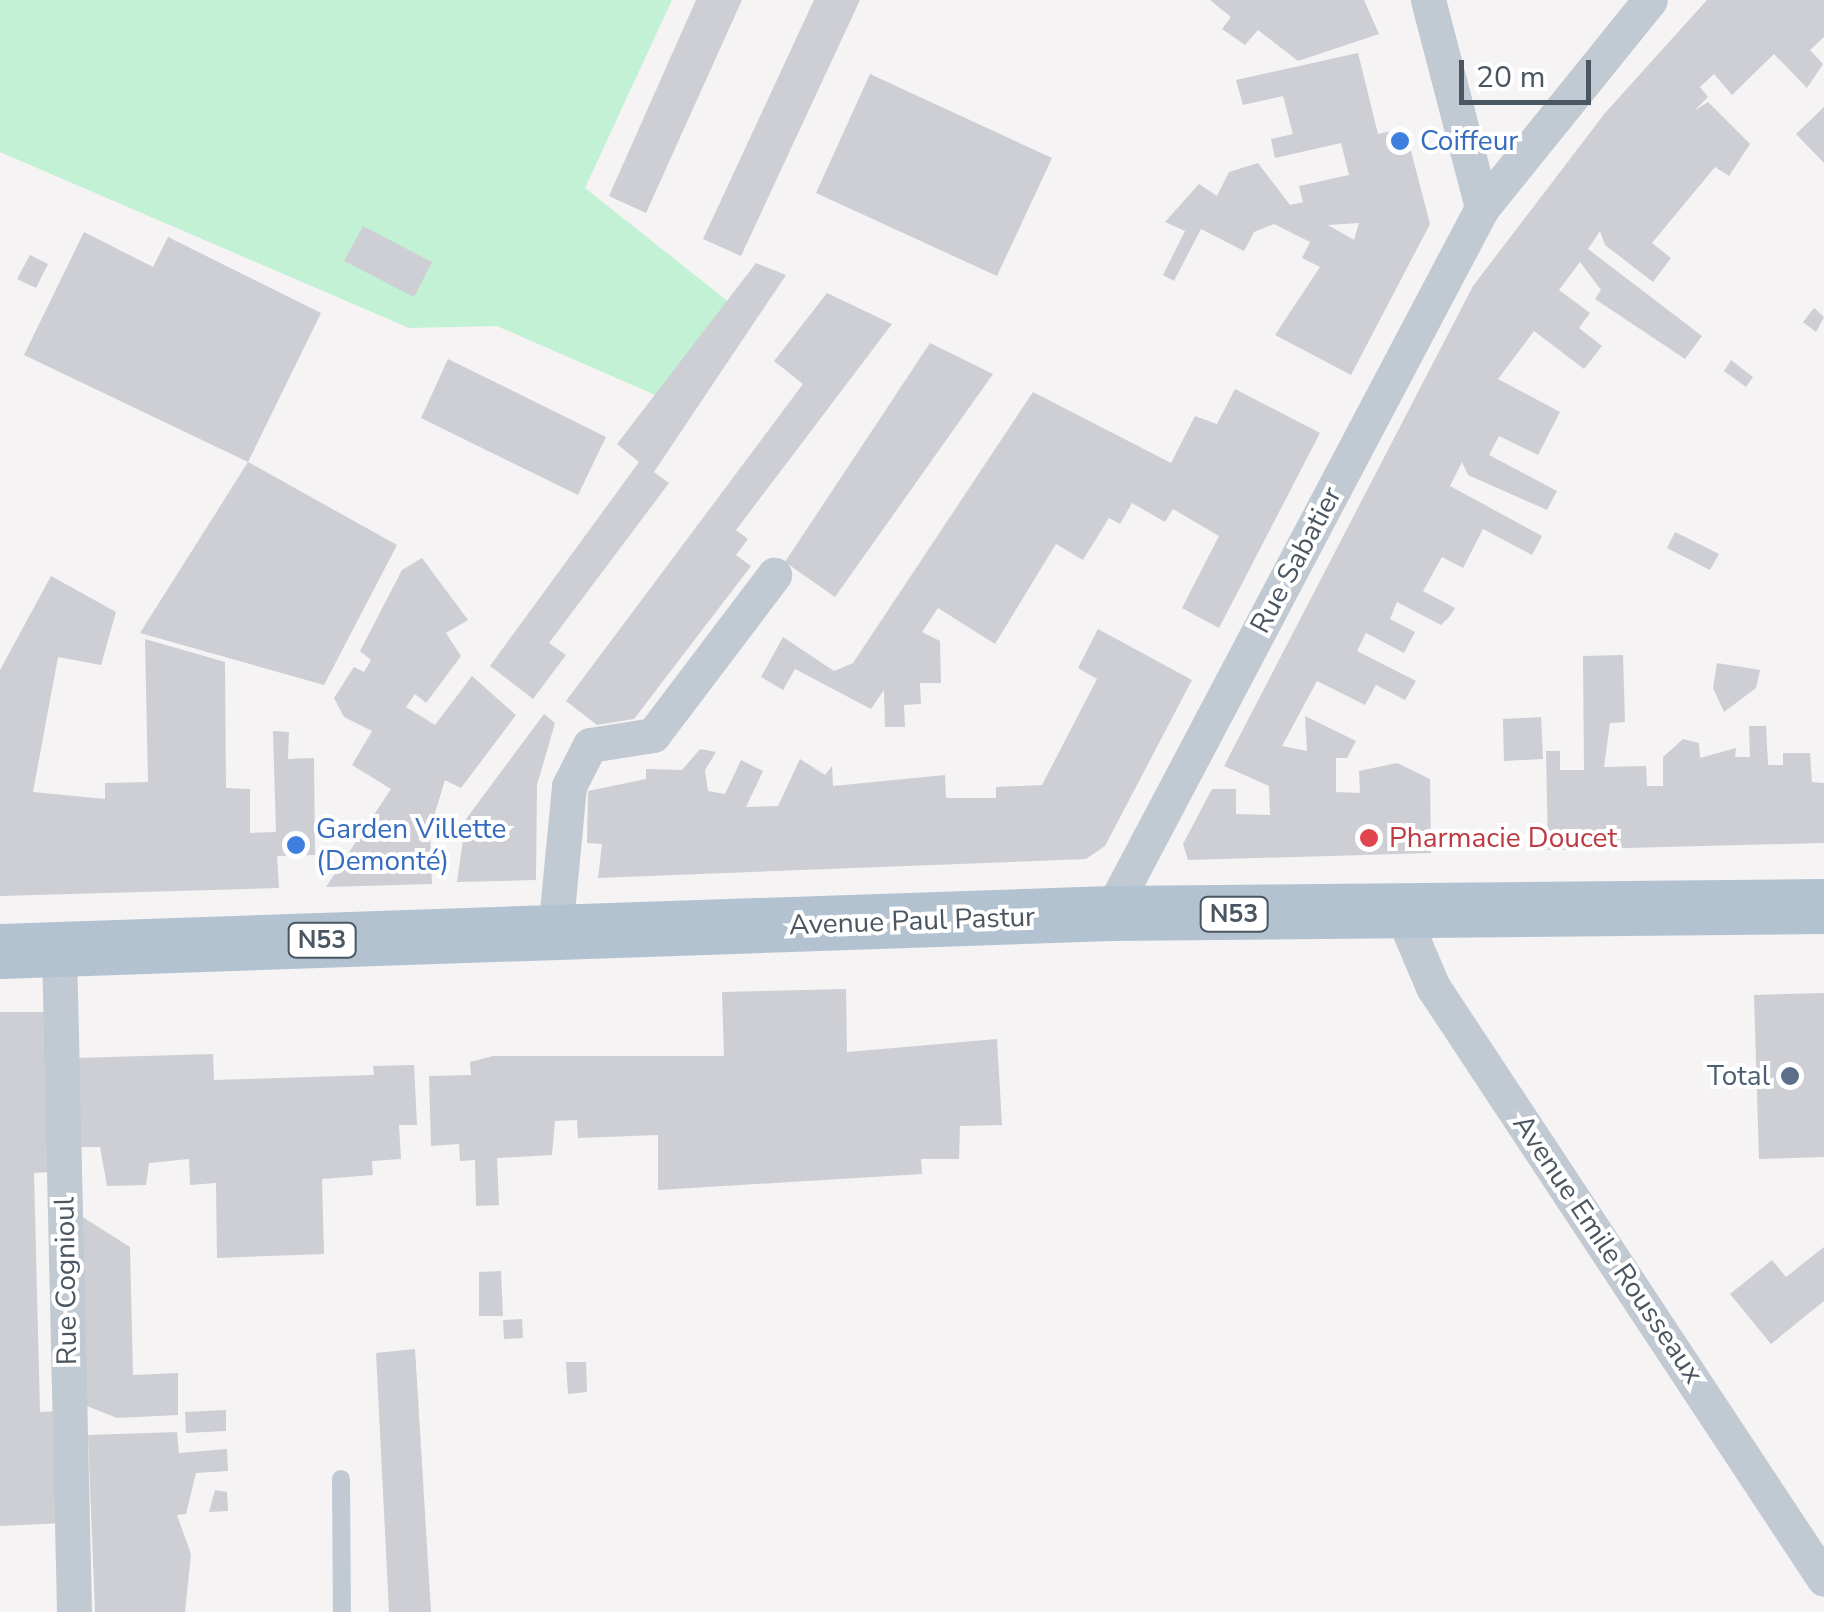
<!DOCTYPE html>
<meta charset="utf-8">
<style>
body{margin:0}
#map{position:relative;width:1824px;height:1612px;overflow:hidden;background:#f5f3f3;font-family:"Nunito Sans",sans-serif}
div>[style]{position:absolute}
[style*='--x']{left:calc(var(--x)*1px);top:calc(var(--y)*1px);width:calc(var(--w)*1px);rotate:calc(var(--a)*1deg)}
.green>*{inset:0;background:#c3f1d5}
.building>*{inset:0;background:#cdcfd5}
.service>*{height:18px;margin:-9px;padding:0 9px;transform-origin:9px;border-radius:9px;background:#c1cad2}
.minor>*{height:35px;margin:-17.5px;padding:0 17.5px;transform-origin:17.5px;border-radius:17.5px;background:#c1cad2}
.primary>*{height:55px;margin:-27.5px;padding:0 27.5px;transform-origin:27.5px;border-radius:27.5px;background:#b3c2d1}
.dots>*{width:28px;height:28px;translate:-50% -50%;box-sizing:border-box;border:5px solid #fff;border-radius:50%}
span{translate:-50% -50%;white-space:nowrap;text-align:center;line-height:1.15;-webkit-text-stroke:8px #fff;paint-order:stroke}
.shield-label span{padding:2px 8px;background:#fff;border:2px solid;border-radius:8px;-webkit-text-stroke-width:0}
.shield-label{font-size:25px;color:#4a5661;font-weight:700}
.shop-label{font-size:28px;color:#366cbe}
.left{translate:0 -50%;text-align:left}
.street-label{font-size:28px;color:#4a5661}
.health-label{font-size:28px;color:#be3a42}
.service-label{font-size:28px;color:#4e5e75}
.right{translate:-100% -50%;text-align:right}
.scale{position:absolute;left:1459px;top:60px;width:132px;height:45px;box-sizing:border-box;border:5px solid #4a5661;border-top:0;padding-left:12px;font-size:30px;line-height:35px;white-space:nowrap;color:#4a5661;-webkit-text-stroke:8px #fff;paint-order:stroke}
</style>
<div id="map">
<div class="green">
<div style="clip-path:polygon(0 0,672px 0,585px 188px,730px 303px,662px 398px,497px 326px,409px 328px,0 152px)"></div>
</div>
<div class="building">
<div style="clip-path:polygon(696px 0,742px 0,646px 213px,609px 196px)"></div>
<div style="clip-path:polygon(814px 0,860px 0,741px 256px,703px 239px)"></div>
<div style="clip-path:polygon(1210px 0,1364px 0,1379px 34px,1298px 61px,1258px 30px,1245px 45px,1222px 29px,1231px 17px)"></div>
<div style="clip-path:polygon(1707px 0,1824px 0,1824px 37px,1810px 50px,1823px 64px,1807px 88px,1774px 54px,1732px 95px,1714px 74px,1700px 87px,1708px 97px,1694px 111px,1708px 102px,1750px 144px,1729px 176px,1715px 167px,1652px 243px,1671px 258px,1653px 282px,1605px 245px,1600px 231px,1588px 249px,1702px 336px,1685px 359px,1595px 299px,1601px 290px,1580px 262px,1559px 290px,1590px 313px,1579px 328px,1602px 346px,1584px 369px,1534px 331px,1498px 379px,1560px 412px,1538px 455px,1499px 436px,1489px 455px,1557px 491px,1547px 510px,1468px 475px,1462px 462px,1450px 486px,1542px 536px,1532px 555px,1483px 529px,1463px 568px,1442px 557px,1423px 591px,1455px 608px,1450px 616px,1441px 625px,1397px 602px,1390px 619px,1415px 632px,1404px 653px,1366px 633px,1357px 651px,1416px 681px,1405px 700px,1376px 685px,1365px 705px,1317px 681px,1282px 746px,1307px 751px,1305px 716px,1356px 741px,1347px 758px,1336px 758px,1336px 792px,1360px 793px,1359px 771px,1397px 763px,1430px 779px,1431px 853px,1188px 860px,1183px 844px,1212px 789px,1236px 789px,1236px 814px,1270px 815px,1269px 786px,1224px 766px,1473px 286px,1605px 113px)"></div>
<div style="clip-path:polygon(evenodd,1358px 53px,1378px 134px,1405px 128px,1430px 224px,1351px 375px,1275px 335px,1320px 267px,1302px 258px,1310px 242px,1274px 224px,1254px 232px,1244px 251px,1201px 229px,1174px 281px,1163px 275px,1185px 231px,1165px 222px,1199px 184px,1217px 196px,1229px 172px,1258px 163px,1290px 205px,1303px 202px,1299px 186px,1349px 175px,1341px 143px,1275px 158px,1271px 139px,1293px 134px,1283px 96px,1243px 105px,1236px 80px,1358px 53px,1359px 223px,1354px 240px,1328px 225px,1359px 223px)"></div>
<div style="clip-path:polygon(870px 74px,1052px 158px,997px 276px,816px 193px)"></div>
<div style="clip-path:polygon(1824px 107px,1824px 163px,1796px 134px)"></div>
<div style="clip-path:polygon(363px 226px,432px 262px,414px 297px,344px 261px)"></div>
<div style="clip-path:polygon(84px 232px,153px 267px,168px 237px,321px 313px,248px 462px,24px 355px)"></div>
<div style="clip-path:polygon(30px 255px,48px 264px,36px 288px,17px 279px)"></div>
<div style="clip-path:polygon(756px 263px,786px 275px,654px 472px,669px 483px,549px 643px,566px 655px,533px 699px,490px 666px,639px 462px,617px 444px)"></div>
<div style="clip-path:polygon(827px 293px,892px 324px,736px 530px,748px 539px,736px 555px,751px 566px,634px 719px,597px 725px,566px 701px,803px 384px,774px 361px)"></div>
<div style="clip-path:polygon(1814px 308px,1824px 317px,1816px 332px,1803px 322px)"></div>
<div style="clip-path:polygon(930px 343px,993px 374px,835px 597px,785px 562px)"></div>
<div style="clip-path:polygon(448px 359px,606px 437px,578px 495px,421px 418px)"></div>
<div style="clip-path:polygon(1731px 360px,1753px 377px,1746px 387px,1724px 371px)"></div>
<div style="clip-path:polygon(1235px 389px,1320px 433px,1219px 628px,1182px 608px,1219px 536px,1173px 509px,1165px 522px,1132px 503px,1120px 524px,1109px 518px,1083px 560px,1056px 544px,995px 644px,938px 608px,922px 632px,940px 641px,941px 683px,920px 683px,921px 704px,904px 705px,905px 727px,885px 727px,884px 690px,871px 709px,795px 669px,783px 690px,761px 677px,783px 637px,834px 671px,853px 663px,1033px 392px,1171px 463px,1195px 416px,1217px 424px)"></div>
<div style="clip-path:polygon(248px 462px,397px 545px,324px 685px,140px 633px)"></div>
<div style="clip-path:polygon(1675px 532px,1719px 554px,1710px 570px,1667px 548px)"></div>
<div style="clip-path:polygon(422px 558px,468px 620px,446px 633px,461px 656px,426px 703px,415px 694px,406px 707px,435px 725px,472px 676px,516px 715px,461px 788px,445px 780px,430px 829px,432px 884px,326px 887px,391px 789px,352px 765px,372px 731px,344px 717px,334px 698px,354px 667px,364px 672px,371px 660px,360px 651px,402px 570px)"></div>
<div style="clip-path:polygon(51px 576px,116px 612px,101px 665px,58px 657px,33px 792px,105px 799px,105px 783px,148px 782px,145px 639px,225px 662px,226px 788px,250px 789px,250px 833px,276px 832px,273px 731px,289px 732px,288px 759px,314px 758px,315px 855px,277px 856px,279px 888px,0 896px,0 670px)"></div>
<div style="clip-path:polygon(1098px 629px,1192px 680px,1105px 846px,1086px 859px,598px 878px,602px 844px,587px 843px,588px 791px,646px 779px,646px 769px,682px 770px,700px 749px,716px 752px,705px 770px,708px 791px,725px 794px,741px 760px,763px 771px,746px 807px,778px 806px,800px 759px,825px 775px,832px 766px,833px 786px,945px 775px,946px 798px,996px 798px,996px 787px,1042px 785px,1097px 679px,1078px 668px)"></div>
<div style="clip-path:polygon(1623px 655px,1625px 722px,1610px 723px,1604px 767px,1646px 766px,1647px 786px,1663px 786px,1663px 757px,1683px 739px,1699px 743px,1700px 758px,1736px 748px,1735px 757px,1750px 757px,1749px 726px,1766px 726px,1768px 765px,1783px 765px,1783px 753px,1810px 753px,1812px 782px,1824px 783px,1824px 843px,1548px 850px,1546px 751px,1560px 751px,1560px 770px,1584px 770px,1583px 656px)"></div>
<div style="clip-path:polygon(1717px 663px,1760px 670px,1756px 688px,1724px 712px,1713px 688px)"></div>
<div style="clip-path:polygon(544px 714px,555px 723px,537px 785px,536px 880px,457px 882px,466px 819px)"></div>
<div style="clip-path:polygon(1541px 717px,1543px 759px,1504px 761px,1503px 719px)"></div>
<div style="clip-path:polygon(846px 989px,847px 1052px,997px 1039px,1002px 1125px,960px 1126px,959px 1159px,921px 1159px,922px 1174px,658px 1190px,658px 1135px,578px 1138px,577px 1120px,555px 1121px,552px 1155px,497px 1158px,499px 1205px,476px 1206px,475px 1160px,460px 1161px,459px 1144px,431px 1146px,429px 1076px,471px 1075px,470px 1062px,493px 1056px,724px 1056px,722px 992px)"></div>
<div style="clip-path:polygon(1824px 993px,1824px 1157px,1759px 1159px,1754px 995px)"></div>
<div style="clip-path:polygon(0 1012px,45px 1012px,51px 1172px,34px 1173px,40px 1412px,60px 1411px,63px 1523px,0 1526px)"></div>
<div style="clip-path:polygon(213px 1054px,214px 1080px,374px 1075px,373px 1066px,414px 1065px,417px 1125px,399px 1125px,401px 1159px,372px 1161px,373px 1175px,322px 1179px,324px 1254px,217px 1258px,216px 1183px,190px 1185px,189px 1159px,149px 1163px,146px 1185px,107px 1186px,100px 1147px,80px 1147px,76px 1058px)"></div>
<div style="clip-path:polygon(81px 1216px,130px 1247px,133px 1375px,178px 1373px,178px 1415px,117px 1418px,87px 1406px)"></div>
<div style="clip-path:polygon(1824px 1247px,1824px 1301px,1771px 1344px,1730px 1294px,1772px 1260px,1786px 1277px)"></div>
<div style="clip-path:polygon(501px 1271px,503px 1316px,479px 1316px,479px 1272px)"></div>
<div style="clip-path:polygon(522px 1319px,523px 1338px,504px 1339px,503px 1320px)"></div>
<div style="clip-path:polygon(415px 1349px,431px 1612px,389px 1612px,376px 1353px)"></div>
<div style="clip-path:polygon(566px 1362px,586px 1362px,587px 1392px,568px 1394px)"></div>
<div style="clip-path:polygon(226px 1410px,226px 1431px,186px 1433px,185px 1412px)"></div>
<div style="clip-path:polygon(177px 1432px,179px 1453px,227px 1449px,228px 1471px,196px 1473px,186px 1514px,177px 1515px,191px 1554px,185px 1612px,95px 1612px,88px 1435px)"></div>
<div style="clip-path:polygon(215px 1490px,227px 1492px,228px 1511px,209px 1512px)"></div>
</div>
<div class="service">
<div style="--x:341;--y:1479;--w:133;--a:89.6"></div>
</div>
<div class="minor">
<div style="--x:1428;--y:0;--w:215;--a:75.4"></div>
<div style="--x:1110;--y:913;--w:797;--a:-62.18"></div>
<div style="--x:1482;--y:208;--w:267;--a:-51.1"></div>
<div style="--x:1402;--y:914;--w:79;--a:67"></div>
<div style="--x:1433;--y:987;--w:709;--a:56.56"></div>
<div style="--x:555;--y:932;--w:147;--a:-84.5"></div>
<div style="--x:569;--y:786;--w:46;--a:-62.9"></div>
<div style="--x:590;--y:745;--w:64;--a:-9"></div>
<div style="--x:653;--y:735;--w:201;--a:-52.9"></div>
<div style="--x:59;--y:949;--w:663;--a:88.7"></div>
</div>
<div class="primary">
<div style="--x:0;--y:951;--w:1111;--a:-1.96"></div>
<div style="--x:1110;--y:913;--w:714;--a:-0.56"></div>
</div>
<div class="dots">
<div style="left:1400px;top:141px;background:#3f7fe0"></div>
<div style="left:1369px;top:838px;background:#e0444e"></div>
<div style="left:296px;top:845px;background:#3f7fe0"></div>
<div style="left:1790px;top:1076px;background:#5c6f8a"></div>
</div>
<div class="shield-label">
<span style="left:1234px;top:914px">N53</span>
<span style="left:322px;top:940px">N53</span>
</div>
<div class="shop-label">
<span class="left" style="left:1420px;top:141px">Coiffeur</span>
<span class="left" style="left:316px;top:845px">Garden Villette<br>(Demonté)</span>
</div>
<div class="street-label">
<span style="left:1296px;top:560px;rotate:-62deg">Rue Sabatier</span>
<span style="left:912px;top:921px;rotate:-2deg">Avenue Paul Pastur</span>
<span style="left:1608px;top:1249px;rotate:56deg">Avenue Emile Rousseaux</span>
<span style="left:66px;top:1281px;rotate:-91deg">Rue Cognioul</span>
</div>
<div class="health-label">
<span class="left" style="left:1389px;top:838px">Pharmacie Doucet</span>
</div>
<div class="service-label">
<span class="right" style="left:1770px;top:1076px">Total</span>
</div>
<div class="scale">20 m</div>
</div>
